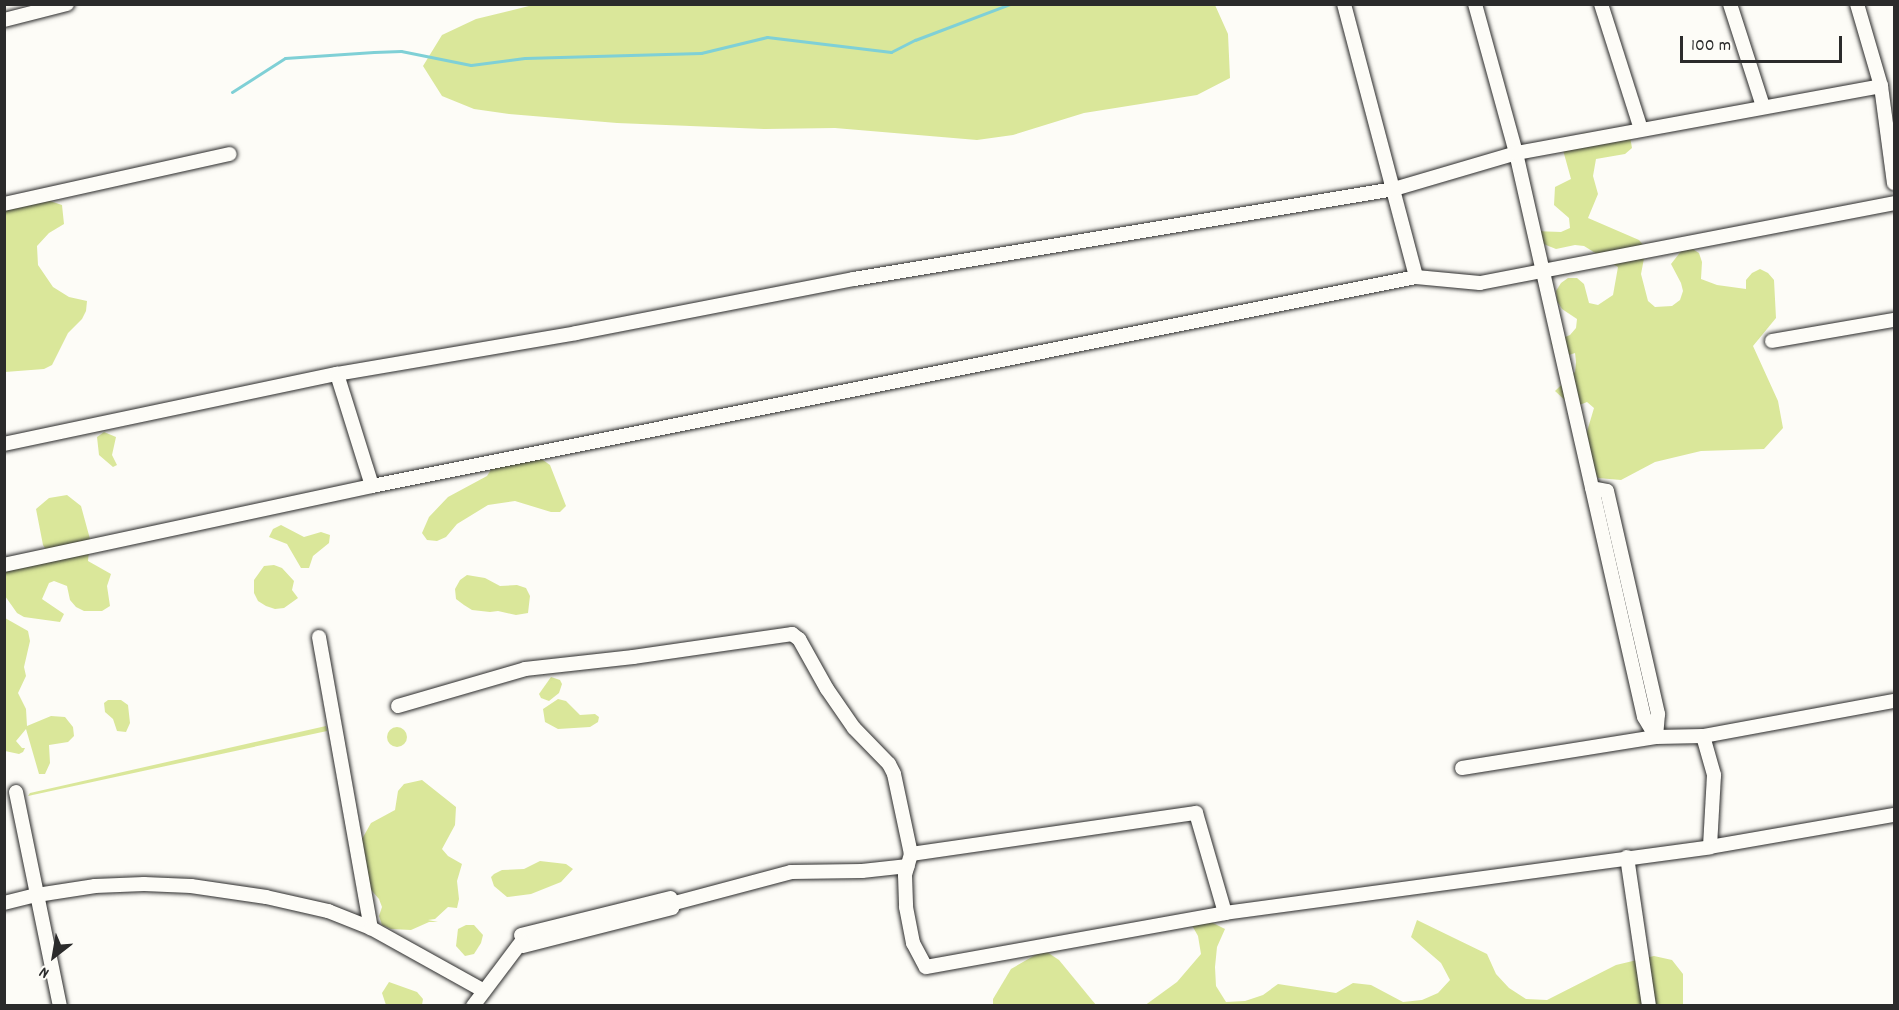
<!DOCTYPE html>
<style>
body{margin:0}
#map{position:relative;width:1899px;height:1010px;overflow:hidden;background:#fdfcf7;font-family:Dekko,sans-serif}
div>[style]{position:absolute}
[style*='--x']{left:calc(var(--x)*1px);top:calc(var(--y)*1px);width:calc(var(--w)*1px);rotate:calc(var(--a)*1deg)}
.green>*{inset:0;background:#dae79a}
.round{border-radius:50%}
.stream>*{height:3px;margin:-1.5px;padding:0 1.5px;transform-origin:1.5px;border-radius:1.5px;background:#7fd0d6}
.roads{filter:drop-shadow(0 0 2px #2b2b2b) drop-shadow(0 0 2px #2b2b2b)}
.minor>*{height:14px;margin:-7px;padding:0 7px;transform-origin:7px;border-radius:7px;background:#fdfcf7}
span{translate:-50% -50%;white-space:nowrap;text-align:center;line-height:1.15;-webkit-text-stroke:4.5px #fdfcf7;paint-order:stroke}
.frame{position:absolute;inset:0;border:6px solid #2b2b2b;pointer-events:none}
.north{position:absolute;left:24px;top:926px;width:60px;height:60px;-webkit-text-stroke:4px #fdfcf7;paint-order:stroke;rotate:211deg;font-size:16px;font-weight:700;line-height:24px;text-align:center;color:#2b2b2b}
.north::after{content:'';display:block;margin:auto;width:21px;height:27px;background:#2b2b2b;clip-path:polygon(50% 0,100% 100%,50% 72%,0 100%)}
.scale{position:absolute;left:1680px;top:36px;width:162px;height:27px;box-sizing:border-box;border:3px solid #2b2b2b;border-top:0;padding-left:8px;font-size:18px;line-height:21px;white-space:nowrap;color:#2b2b2b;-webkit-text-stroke:4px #fdfcf7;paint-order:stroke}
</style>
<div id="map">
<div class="green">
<div style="clip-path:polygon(1215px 5px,1228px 34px,1230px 78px,1197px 95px,1084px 113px,1013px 135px,977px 140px,835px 128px,765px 129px,617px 123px,509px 114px,474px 109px,442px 96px,423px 66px,442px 35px,476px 19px,533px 5px)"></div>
<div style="clip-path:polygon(1629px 131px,1632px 148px,1625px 154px,1596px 159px,1593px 176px,1598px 194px,1588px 218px,1639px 240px,1646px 248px,1641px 274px,1648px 301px,1655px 307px,1672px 306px,1680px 300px,1683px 291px,1681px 283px,1671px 264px,1682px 250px,1691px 248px,1699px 253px,1702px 262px,1701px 279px,1717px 285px,1746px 289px,1746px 280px,1752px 273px,1760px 269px,1768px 273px,1774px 280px,1776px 318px,1753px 346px,1778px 401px,1783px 428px,1764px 449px,1701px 451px,1655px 462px,1621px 480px,1598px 478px,1595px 473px,1586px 435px,1594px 408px,1587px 402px,1577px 406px,1568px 403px,1555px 391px,1575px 372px,1576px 362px,1575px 353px,1566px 356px,1556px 353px,1551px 343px,1570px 335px,1576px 328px,1577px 319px,1562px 309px,1557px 301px,1556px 291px,1561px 283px,1568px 278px,1577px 278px,1584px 284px,1589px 303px,1598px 305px,1613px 295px,1618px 267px,1584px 246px,1575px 245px,1556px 249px,1546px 245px,1538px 240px,1534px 231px,1561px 232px,1570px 228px,1569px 218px,1554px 205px,1555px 187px,1571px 179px,1563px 150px,1578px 141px,1583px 133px)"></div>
<div style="clip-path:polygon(44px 199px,62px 205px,64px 224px,49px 233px,37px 246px,38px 265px,53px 287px,69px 297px,87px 301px,86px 311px,82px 319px,68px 333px,52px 365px,44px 369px,5px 372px,4px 201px)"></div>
<div style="clip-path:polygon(104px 432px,116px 437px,112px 455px,117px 465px,113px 467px,99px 455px,97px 437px)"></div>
<div style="clip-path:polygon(516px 456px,543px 460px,550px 465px,566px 506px,560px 512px,551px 512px,515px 501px,488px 505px,457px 524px,446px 537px,437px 541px,427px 540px,422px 533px,429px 517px,448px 497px,487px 476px,492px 468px)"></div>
<div style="clip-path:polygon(67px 495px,81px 506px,90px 539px,88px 561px,111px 574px,107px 586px,110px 606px,102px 611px,84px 611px,76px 607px,70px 600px,67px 586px,54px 581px,49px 583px,42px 599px,64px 614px,60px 622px,24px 617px,17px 613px,5px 596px,5px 563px,48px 553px,43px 545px,36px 509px,49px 498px)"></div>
<div style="clip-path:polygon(281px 525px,304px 537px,321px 532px,330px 535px,329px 543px,313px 556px,309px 568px,301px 568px,287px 544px,269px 537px,273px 529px)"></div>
<div style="clip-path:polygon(274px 565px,282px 568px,294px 581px,292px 590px,298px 598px,284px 608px,275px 609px,266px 606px,258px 601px,254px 593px,254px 580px,264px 566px)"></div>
<div style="clip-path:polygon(467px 575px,485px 578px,500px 586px,517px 585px,526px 588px,530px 596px,528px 613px,516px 615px,498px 611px,490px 612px,472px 610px,464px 605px,456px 599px,455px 589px,460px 580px)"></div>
<div style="clip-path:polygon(5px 618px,28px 631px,30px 641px,24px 667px,26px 676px,18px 693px,26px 709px,27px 726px,51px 716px,65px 717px,73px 727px,74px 736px,68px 742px,49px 745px,50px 763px,45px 774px,39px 774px,26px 729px,16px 741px,22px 748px,25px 748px,23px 752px,19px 754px,5px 751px)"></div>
<div style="clip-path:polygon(551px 677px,560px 680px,562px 684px,559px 693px,549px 701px,541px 698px,539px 694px)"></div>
<div style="clip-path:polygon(558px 699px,566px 701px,580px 715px,595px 714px,599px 717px,598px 722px,590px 727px,558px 729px,545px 722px,543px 709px)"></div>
<div style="clip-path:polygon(108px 700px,121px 700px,128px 705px,130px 723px,126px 732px,117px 731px,113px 719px,105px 712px,104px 703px)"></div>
<div style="clip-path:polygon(326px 726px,327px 731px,28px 796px,30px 793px)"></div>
<div class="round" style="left:387px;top:727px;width:20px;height:20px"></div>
<div style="clip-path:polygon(422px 780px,456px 807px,455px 825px,442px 849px,448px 856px,462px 864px,457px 881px,459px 899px,457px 908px,448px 907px,435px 919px,428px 920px,438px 922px,429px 922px,411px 930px,391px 929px,382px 925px,379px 916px,382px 907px,379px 899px,360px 877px,362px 839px,371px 823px,395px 810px,398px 791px,404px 784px)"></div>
<div style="clip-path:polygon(540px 861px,566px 864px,573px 869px,561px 882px,531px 894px,507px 897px,494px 886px,491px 877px,494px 874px,502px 870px,524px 869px)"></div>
<div style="clip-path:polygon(1189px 920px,1209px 921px,1225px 929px,1217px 947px,1215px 967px,1216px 986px,1226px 1002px,1245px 1001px,1263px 995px,1278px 984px,1336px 993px,1353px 983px,1371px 985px,1403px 1002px,1422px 1000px,1438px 993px,1450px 980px,1441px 963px,1411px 937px,1417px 920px,1487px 954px,1496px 974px,1509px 988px,1526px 999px,1547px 1000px,1616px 965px,1654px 956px,1672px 960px,1683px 974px,1683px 1005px,1144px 1006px,1177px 982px,1201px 954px,1198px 936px)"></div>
<div style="clip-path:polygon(474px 925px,483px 935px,481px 943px,474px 954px,465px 956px,456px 946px,458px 929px,466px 925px)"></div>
<div style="clip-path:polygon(1044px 950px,1059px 960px,1096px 1005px,993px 1005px,993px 999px,1011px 969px)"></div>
<div style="clip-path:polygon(389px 982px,417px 992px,423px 999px,422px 1005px,386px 1005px,382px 993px)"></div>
</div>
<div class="stream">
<div style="--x:232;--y:92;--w:63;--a:-32.7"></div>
<div style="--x:285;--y:58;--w:89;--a:-3.9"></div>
<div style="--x:374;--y:52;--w:27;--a:-2"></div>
<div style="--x:401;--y:51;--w:71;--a:11.3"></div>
<div style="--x:471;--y:65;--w:54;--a:-7.4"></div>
<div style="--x:525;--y:58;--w:176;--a:-1.6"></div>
<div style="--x:701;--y:53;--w:68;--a:-13.6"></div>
<div style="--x:767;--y:37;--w:125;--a:6.9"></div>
<div style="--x:891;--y:52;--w:27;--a:-27"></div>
<div style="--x:915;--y:40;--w:102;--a:-20.8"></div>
</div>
<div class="roads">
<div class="minor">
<div style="--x:1344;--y:4;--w:282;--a:75.2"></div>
<div style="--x:1475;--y:4;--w:155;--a:74.6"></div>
<div style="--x:1516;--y:153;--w:578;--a:77.21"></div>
<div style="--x:1644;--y:717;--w:23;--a:59"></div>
<div style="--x:1601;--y:4;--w:131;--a:72.3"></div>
<div style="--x:1730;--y:4;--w:107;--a:72.1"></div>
<div style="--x:1857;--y:4;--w:85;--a:73.7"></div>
<div style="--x:1881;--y:86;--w:98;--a:82.4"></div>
<div style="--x:4;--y:20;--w:65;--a:-14.3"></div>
<div style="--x:4;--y:204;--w:231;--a:-12.5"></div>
<div style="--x:1772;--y:341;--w:124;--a:-9.8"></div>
<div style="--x:337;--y:374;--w:117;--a:72.6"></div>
<div style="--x:4;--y:444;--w:340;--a:-11.9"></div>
<div style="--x:337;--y:374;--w:242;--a:-9.7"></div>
<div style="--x:576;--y:333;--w:283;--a:-11"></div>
<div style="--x:854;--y:279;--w:547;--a:-9.46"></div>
<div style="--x:1394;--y:189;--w:127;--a:-16.4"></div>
<div style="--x:1516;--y:153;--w:371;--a:-10.4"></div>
<div style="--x:1592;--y:488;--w:15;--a:11"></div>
<div style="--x:1607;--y:491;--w:229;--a:77.1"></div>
<div style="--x:1658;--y:714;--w:23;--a:95"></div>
<div style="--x:4;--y:565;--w:376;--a:-12.1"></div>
<div style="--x:372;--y:486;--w:1065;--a:-11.32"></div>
<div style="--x:1416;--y:277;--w:64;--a:5.4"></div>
<div style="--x:1480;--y:283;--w:422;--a:-10.9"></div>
<div style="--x:319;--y:637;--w:296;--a:79.9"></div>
<div style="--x:398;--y:706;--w:132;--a:-16.2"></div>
<div style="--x:525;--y:669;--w:109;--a:-6.3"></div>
<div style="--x:633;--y:657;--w:161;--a:-8.2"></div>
<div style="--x:792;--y:634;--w:9;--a:36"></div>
<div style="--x:799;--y:639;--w:57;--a:60.8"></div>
<div style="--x:827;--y:689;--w:47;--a:55.3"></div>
<div style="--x:854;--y:728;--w:50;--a:45.8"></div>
<div style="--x:889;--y:764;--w:11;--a:63"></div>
<div style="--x:894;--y:774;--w:82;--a:78"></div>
<div style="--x:911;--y:854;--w:22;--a:106"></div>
<div style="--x:905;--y:875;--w:32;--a:88"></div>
<div style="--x:906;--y:907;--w:37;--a:79"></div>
<div style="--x:913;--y:943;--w:27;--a:62"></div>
<div style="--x:926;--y:967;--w:304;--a:-10.2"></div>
<div style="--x:1225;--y:913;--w:489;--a:-7.7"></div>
<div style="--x:1710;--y:847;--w:187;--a:-9.9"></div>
<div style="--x:1703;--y:736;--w:194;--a:-10.4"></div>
<div style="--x:1462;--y:768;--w:196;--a:-9.1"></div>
<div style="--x:1656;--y:737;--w:47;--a:-1.2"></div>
<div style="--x:1703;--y:736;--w:41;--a:74.2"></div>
<div style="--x:1714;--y:775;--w:72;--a:93.2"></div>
<div style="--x:16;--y:792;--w:218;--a:78.4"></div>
<div style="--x:911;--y:854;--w:288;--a:-8.2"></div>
<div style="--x:1196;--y:813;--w:104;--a:73.8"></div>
<div style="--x:1627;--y:857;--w:151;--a:81.6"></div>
<div style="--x:4;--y:903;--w:34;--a:-14"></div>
<div style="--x:37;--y:895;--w:59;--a:-8.8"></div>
<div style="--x:95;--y:886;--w:49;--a:-2.3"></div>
<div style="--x:144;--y:884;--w:47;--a:2.4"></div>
<div style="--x:191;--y:886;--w:76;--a:8.3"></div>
<div style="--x:266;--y:897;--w:64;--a:12.7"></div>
<div style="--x:328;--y:911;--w:46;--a:21.6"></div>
<div style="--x:371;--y:928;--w:129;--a:29.1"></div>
<div style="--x:671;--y:904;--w:124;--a:-14.9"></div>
<div style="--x:791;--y:872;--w:71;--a:-0.8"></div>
<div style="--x:862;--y:871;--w:46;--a:-6.2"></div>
<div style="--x:521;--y:935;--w:154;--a:-13.9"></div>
<div style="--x:523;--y:946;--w:154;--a:-14.3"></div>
<div style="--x:473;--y:1006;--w:81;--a:-53"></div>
</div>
</div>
<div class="frame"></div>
<div class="north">N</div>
<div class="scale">100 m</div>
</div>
